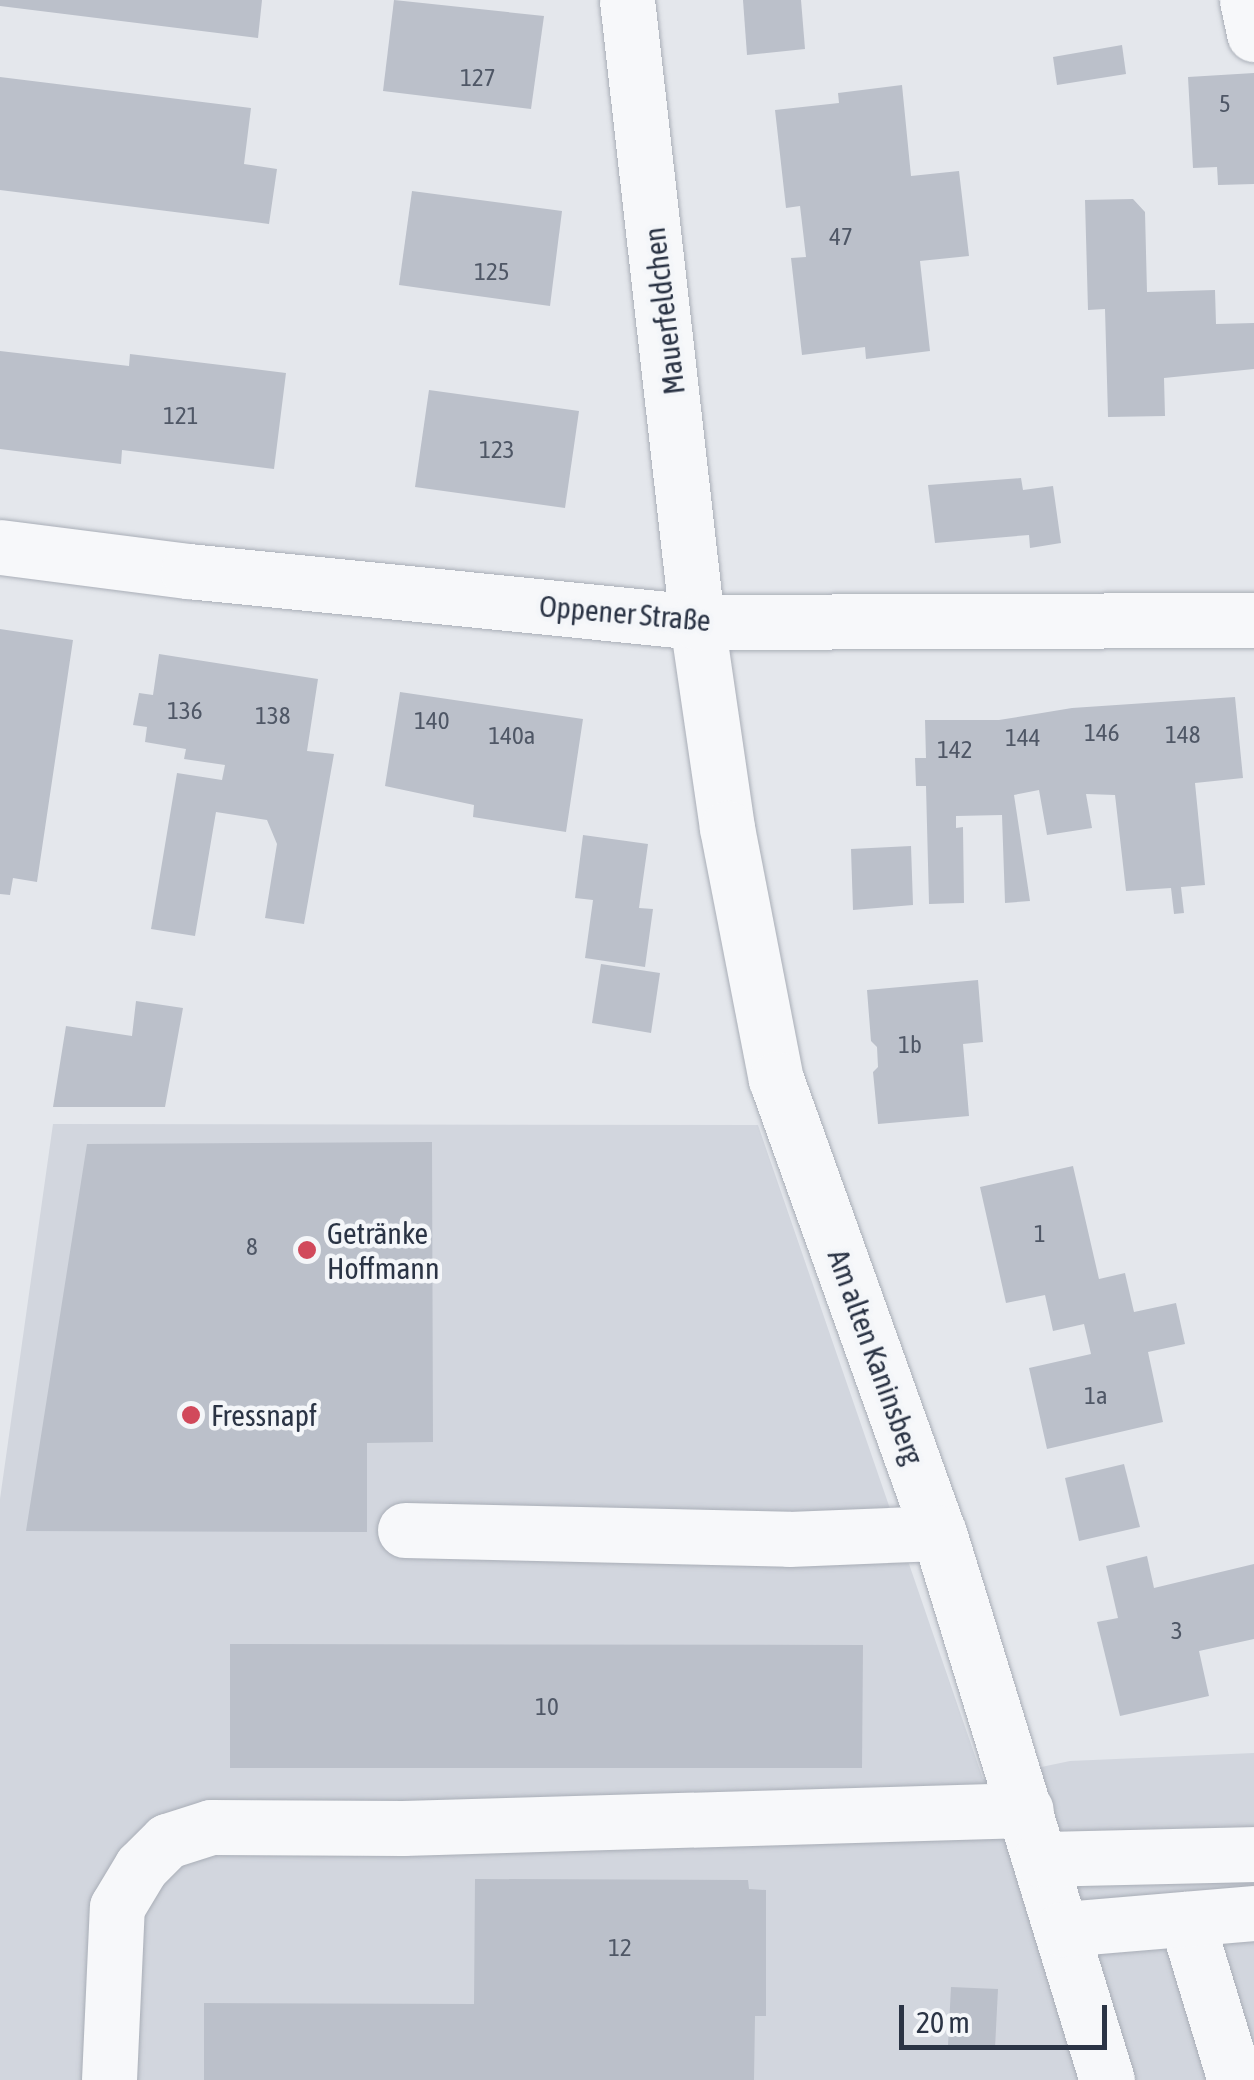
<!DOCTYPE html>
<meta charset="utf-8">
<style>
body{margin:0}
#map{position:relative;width:1254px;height:2080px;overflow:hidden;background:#e4e7ec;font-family:"Asap Condensed",sans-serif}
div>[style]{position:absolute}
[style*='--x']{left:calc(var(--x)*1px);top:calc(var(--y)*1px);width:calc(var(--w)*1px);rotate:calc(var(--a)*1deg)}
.built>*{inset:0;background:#d2d6de}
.building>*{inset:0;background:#bbc0ca}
.roads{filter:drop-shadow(0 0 2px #a9aeb7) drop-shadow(0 0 2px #a9aeb7)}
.minor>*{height:55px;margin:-27.5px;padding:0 27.5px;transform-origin:27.5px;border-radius:27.5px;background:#f7f8fa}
.dots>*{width:28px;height:28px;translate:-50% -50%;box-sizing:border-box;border:5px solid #f4f6f9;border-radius:50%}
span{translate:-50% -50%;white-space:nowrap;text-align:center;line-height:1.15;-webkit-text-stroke:9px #f4f6f9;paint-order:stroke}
.number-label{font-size:25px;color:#4f5766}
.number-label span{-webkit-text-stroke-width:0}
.street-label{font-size:30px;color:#2b3445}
.poi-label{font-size:30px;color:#2b3445}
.left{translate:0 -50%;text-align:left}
.scale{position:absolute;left:899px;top:2005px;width:208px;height:45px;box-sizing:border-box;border:5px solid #2b3445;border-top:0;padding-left:12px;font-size:30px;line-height:35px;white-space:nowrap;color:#2b3445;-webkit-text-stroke:8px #f4f6f9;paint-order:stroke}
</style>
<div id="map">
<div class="built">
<div style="clip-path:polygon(53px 1124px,758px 1125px,983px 1779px,1070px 1761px,1254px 1753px,1254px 2080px,0 2080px,0 1499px)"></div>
</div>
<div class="building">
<div style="clip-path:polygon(0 0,262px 0,258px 38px,0 6px)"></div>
<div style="clip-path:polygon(394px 0,544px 16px,531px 109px,383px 91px)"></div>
<div style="clip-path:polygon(743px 0,801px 0,805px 49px,747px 55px)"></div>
<div style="clip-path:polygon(1122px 45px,1126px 74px,1057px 85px,1053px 57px)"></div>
<div style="clip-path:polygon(1254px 73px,1254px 184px,1218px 185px,1217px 167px,1193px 168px,1188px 77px)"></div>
<div style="clip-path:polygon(0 77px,251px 108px,244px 164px,277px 169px,269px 224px,0 190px)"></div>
<div style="clip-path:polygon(902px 85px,911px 176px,959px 171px,969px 256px,920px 261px,930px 351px,866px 359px,865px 347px,802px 355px,791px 258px,806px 257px,800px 206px,786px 208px,775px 110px,839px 103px,838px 93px)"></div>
<div style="clip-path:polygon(412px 191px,562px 211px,550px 306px,399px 285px)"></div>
<div style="clip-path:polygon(1133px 199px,1145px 212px,1147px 292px,1215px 290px,1216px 324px,1254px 323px,1254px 369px,1164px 378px,1165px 416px,1108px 417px,1105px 309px,1088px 310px,1085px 200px)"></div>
<div style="clip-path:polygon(0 351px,129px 366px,130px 354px,286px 373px,274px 469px,122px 450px,121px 464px,0 449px)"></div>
<div style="clip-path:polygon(429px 390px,579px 411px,565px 508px,415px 487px)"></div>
<div style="clip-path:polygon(1021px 478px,1023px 490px,1053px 486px,1061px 543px,1030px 548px,1029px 535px,935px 543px,928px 485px)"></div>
<div style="clip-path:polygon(0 629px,73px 640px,37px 882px,13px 878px,10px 895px,0 894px)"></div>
<div style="clip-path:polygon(159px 654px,318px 679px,307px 751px,334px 754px,304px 924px,265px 918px,277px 844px,267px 820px,216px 812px,195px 936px,151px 929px,177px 773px,222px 780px,225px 765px,184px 759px,186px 749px,145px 742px,147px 727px,133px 725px,139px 693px,153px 695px)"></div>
<div style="clip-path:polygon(400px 692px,583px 719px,566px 832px,473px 817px,474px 805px,385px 786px)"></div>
<div style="clip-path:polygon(1235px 697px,1243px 778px,1195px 783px,1205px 885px,1181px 887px,1184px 913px,1174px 914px,1171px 888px,1126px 891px,1115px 795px,1086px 794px,1092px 828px,1047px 835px,1039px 790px,1014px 795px,1030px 901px,1005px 903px,1002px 815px,956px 816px,956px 828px,963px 827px,964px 903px,929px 904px,926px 786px,916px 786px,915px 758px,926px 758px,925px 720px,999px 720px,1072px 708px)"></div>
<div style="clip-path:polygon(583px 835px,648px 844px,639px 908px,653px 909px,645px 967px,585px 958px,593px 900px,575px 898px)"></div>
<div style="clip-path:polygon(911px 846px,913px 905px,853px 910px,851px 849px)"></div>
<div style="clip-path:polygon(601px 964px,660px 973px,651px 1033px,592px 1023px)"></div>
<div style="clip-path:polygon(978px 980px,983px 1042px,963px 1044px,969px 1116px,878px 1124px,873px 1072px,878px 1067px,877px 1047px,871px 1041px,867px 990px)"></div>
<div style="clip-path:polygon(136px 1001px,183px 1008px,165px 1107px,53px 1107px,66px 1026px,132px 1036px)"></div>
<div style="clip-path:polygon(432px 1142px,433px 1442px,367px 1443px,367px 1532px,26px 1531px,87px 1144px)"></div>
<div style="clip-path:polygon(1073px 1166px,1099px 1279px,1125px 1273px,1134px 1312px,1176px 1303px,1185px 1344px,1148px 1352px,1163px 1422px,1047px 1449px,1029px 1368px,1091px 1354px,1084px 1324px,1053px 1331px,1045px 1295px,1006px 1303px,980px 1187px)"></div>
<div style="clip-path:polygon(1124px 1464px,1140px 1527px,1079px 1541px,1065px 1478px)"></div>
<div style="clip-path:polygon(1147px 1556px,1154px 1588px,1254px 1564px,1254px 1639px,1199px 1651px,1209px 1696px,1120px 1716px,1097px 1622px,1118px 1618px,1106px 1566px)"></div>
<div style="clip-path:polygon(230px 1644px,863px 1645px,862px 1768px,230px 1768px)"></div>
<div style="clip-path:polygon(475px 1879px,748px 1880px,749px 1889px,766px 1890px,766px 2016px,755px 2016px,754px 2080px,204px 2080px,204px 2003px,474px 2004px)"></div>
<div style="clip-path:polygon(951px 1987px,998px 1989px,995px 2048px,948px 2046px)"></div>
</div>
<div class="roads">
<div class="minor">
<div style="--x:627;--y:0;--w:626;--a:83.58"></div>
<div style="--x:697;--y:622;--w:208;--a:81.7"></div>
<div style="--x:727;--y:828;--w:256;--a:79"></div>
<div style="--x:776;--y:1079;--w:482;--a:70.3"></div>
<div style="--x:939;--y:1533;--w:572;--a:72.93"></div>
<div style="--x:1247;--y:0;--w:35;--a:78"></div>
<div style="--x:0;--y:547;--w:190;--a:7.3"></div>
<div style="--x:188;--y:571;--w:512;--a:5.72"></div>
<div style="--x:697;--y:622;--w:557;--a:-0.21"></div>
<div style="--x:405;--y:1530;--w:384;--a:1.3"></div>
<div style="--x:789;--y:1539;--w:150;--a:-2.3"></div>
<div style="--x:1041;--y:1859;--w:213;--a:-1.3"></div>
<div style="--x:1186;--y:1919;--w:168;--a:73.1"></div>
<div style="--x:1063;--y:1929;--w:192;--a:-4.8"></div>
<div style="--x:109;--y:2080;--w:173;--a:-87.4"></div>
<div style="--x:117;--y:1907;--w:47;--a:-59"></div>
<div style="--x:141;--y:1867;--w:37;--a:-45"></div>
<div style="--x:167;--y:1841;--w:46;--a:-17.7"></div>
<div style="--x:211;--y:1827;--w:192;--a:0.3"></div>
<div style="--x:403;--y:1828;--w:623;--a:-1.65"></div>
</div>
</div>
<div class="dots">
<div style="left:307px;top:1250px;background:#d1495b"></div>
<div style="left:191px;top:1415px;background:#d1495b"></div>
</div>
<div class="number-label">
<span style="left:478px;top:77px">127</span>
<span style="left:1225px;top:103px">5</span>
<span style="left:841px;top:236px">47</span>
<span style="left:492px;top:271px">125</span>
<span style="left:181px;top:415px">121</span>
<span style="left:497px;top:449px">123</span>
<span style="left:185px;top:710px">136</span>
<span style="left:273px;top:715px">138</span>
<span style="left:432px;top:720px">140</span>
<span style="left:1102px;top:732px">146</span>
<span style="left:1183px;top:734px">148</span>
<span style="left:512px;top:735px">140a</span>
<span style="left:1023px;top:737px">144</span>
<span style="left:955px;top:749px">142</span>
<span style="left:910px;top:1044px">1b</span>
<span style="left:1040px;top:1233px">1</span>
<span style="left:252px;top:1246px">8</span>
<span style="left:1096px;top:1395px">1a</span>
<span style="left:1177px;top:1630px">3</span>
<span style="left:547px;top:1706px">10</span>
<span style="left:620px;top:1947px">12</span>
</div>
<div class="street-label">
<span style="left:664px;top:311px;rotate:-97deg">Mauerfeldchen</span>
<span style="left:625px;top:613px;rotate:5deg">Oppener Straße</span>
<span style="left:876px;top:1357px;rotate:70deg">Am alten Kaninsberg</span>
</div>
<div class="poi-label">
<span class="left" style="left:327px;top:1250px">Getränke<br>Hoffmann</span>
<span class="left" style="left:211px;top:1415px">Fressnapf</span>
</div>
<div class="scale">20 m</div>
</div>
